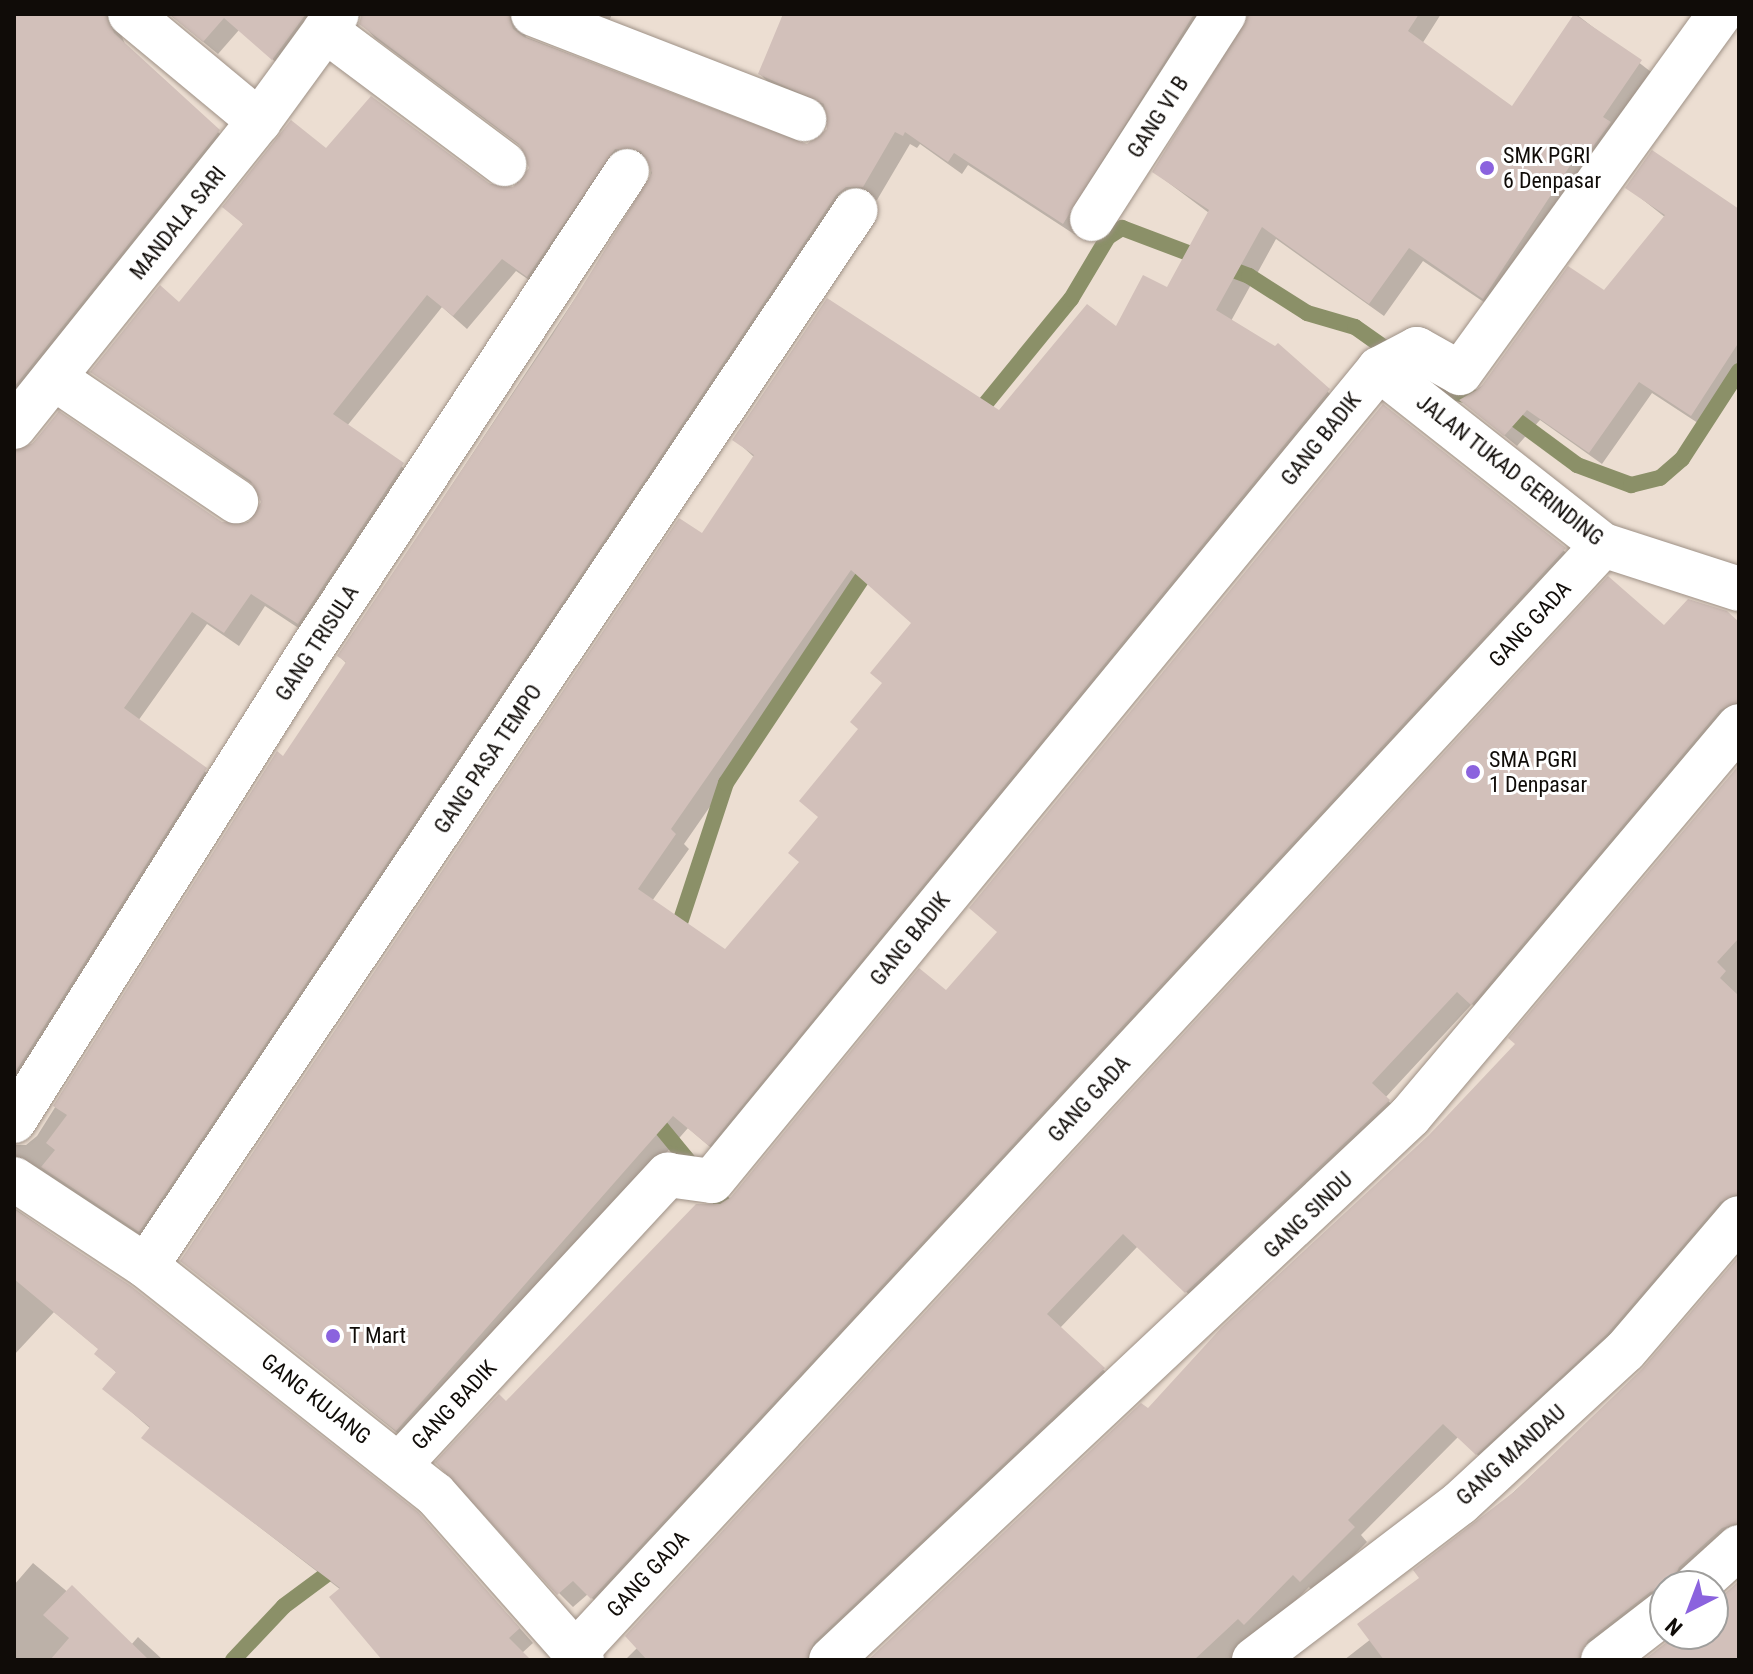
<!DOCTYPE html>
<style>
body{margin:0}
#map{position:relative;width:1753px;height:1674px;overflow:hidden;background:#ecded2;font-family:"Roboto Condensed",sans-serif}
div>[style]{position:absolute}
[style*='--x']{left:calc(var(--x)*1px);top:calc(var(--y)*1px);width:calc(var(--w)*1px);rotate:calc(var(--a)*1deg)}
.shadow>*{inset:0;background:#0003}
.stream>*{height:16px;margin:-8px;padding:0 8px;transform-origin:8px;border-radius:8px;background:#8b9068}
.building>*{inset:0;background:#d2c0ba}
.roads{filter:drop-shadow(0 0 2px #9e9186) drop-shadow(0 0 2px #9e9186)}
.minor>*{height:44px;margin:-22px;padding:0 22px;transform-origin:22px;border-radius:22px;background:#fff}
.dots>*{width:22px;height:22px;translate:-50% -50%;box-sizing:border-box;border:4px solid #fff;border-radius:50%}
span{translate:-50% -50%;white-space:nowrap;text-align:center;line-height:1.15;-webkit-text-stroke:6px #fff;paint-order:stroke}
.street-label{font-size:22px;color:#100c08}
.poi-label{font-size:22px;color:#100c08}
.left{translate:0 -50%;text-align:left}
.frame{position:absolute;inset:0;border:16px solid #100c08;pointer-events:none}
.north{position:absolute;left:1649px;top:1570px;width:80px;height:80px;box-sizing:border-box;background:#fff;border:2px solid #9f9e9c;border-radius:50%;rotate:222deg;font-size:22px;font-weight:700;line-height:32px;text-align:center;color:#100c08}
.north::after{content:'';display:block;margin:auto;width:28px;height:36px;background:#8b63de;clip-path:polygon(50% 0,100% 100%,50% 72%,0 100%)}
</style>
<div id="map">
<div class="shadow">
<div style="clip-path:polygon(14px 14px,124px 14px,118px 26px,126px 47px,232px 145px,14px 418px)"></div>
<div style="clip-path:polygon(169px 14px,330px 14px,287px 72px,239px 30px,218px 54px)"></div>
<div style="clip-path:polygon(362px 14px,530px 14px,522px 20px,526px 37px,807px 146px,829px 130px,827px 111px,774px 88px,760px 74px,789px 14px,1220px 14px,1077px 236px,968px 165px,962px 174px,920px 144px,917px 148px,910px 144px,877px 200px,860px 200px,154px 1244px,31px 1167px,14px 1175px,14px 1145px,26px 1145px,37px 1136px,277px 754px,284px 758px,347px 664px,339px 656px,650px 185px,651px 164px,643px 159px,542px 289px,516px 271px,467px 329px,442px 307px,347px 426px,417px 478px,312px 637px,265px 606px,239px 646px,207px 624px,138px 721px,220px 783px,14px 1109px,14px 450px,25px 452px,59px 414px,221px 524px,235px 528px,258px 517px,263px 502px,255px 486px,93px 372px,179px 305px,244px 225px,225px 207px,327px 151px,516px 189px,531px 166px,523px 148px,375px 38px,361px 23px)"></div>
<div style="clip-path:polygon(595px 14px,612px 14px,608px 24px,594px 19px)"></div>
<div style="clip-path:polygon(evenodd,1321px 14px,1441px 14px,1422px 44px,1512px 108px,1576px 14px,1655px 75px,1497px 311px,1423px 261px,1384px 316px,1276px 239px,1231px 321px,1275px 349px,1278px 346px,1342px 405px,723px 1158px,688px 1128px,411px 1444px,182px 1260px,703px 536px,755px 458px,734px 439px,999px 413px,1117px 330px,1168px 290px,1209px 213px,1154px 172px,1321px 14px,866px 582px,913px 623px,801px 863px,726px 952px,652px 901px,689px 849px,684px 844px,866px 582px)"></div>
<div style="clip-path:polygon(1628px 188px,1739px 212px,1739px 364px,1733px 372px,1737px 376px,1704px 427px,1652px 393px,1602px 464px,1540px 420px,1517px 446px,1462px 401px,1604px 292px,1666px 218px)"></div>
<div style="clip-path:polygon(1383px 407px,1579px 563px,606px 1612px,588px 1594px,573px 1607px,559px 1593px,506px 1403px,733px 1198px,947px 993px,999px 933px)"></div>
<div style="clip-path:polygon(1739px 625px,1739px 721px,1486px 1017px,1472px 1004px,1385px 1098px,1403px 1115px,1200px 1305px,1138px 1246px,1060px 1328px,1117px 1383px,826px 1660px,625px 1660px,1664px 628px)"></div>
<div style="clip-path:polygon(1739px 768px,1739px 1213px,1491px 1467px,1458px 1437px,1361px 1535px,1367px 1542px,1315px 1594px,1309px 1587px,1243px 1654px,1244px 1660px,870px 1660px,1148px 1411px,1430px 1137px,1517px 1045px)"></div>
<div style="clip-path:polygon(14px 1208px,130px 1288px,431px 1529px,533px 1643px,522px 1653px,529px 1660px,386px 1660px,341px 1590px,144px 1438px,151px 1429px,105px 1389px,118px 1374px,97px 1354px,100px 1350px,54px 1312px,14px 1355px)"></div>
<div style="clip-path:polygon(1739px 1259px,1739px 1543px,1692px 1586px,1665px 1586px,1665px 1605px,1598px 1660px,1344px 1660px,1371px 1639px,1422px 1578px,1645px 1369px)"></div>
<div style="clip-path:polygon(33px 1563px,131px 1645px,138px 1637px,163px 1660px,14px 1660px,14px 1585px)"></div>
</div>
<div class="stream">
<div style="--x:1418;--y:372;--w:29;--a:36"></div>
<div style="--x:1441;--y:389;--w:53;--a:14.3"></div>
<div style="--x:1492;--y:402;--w:106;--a:36.5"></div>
<div style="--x:1577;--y:465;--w:58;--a:20.3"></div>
<div style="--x:1631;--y:485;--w:30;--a:-14"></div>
<div style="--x:1660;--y:478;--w:29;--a:-41"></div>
<div style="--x:1682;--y:459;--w:105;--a:-57.1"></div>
<div style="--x:973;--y:419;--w:155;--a:-50.8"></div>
<div style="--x:1071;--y:299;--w:72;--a:-59.2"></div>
<div style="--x:1108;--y:237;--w:17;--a:-33"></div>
<div style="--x:1122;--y:228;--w:136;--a:20.7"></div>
<div style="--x:1249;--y:276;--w:69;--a:32.5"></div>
<div style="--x:1307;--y:313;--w:50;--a:16.3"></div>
<div style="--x:1355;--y:327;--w:50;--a:35.3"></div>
<div style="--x:675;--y:938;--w:163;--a:-71.8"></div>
<div style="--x:726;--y:783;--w:265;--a:-56.4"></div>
<div style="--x:649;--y:1113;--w:137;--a:50.6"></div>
<div style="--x:233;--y:1660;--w:74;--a:-46.6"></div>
<div style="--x:284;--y:1606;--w:72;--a:-36.6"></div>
</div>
<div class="building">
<div style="clip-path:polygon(14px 14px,106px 14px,114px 33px,220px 130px,14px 387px)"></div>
<div style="clip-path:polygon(169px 14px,306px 14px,272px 60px,224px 18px,203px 42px)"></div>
<div style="clip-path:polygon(362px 14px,509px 14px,513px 29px,524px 37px,807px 144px,827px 129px,824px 104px,758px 74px,783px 14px,1194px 14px,1063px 224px,954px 153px,948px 162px,905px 132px,903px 136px,895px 132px,863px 187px,846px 187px,836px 195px,139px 1232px,41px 1167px,55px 1150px,46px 1143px,67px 1115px,53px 1106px,277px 751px,283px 756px,346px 662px,337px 656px,553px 334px,652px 173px,641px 151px,615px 149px,527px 277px,502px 259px,453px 316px,427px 295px,333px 414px,404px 463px,298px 624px,251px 594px,224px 633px,192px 612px,124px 708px,207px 768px,14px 1074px,14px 451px,33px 443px,59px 411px,222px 522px,248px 523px,261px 502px,251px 481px,90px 372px,160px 285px,179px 302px,243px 224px,222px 207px,291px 120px,326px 148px,371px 96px,490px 184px,513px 187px,529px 168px,519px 144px,359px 24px)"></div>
<div style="clip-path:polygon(evenodd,1249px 14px,1419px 14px,1408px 31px,1512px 106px,1574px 14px,1642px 60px,1603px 117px,1611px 122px,1584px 159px,1577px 155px,1483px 299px,1409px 248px,1369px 304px,1262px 227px,1216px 310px,1275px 346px,1278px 343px,1330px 389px,709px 1146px,673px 1116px,396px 1431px,180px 1261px,679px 518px,702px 533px,754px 455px,732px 440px,827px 298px,999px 410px,1087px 304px,1116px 326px,1143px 275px,1167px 287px,1209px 210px,1152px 172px,1249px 14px,851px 570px,911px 623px,870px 673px,882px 683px,850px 722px,858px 729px,799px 801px,818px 817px,788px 853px,799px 862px,725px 949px,638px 889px,676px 834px,671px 829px,851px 570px)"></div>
<div style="clip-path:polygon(1652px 150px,1739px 209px,1739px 342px,1691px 416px,1639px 382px,1589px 453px,1527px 410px,1504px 436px,1459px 400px,1480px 388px,1568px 266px,1604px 290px,1665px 215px,1625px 188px)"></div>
<div style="clip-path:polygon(1383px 404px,1566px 548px,591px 1599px,573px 1581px,557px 1595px,435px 1462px,499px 1394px,506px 1401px,696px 1204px,720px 1204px,731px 1197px,919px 968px,946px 990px,997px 932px,969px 908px)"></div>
<div style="clip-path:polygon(1608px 576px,1664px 625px,1688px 599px,1727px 611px,1739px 622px,1739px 702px,1720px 710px,1471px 1005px,1457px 992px,1372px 1083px,1390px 1100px,1185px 1293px,1123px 1234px,1047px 1314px,1105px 1368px,814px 1642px,807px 1660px,647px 1660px,625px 1636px)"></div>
<div style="clip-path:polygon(1739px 765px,1739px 938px,1717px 962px,1726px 971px,1720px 978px,1739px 996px,1739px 1194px,1720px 1202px,1607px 1334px,1476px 1455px,1443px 1424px,1348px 1520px,1355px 1527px,1300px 1582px,1293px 1575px,1244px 1625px,1238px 1619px,1194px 1660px,868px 1660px,1141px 1403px,1148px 1408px,1222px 1327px,1429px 1135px,1515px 1044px,1508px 1038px)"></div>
<div style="clip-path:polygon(14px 1209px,131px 1286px,418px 1512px,520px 1628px,509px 1638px,531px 1660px,382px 1660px,329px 1597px,340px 1588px,141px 1438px,150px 1427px,102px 1389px,116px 1372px,94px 1354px,98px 1349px,14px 1279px)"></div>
<div style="clip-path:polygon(1739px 1256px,1739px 1523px,1722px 1528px,1679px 1567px,1672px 1586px,1650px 1592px,1588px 1640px,1579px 1660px,1384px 1660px,1357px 1624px,1419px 1578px,1413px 1570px,1515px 1491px,1642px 1369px)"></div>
<div style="clip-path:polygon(1739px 1581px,1739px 1660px,1644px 1660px,1677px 1634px,1713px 1634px,1713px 1604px)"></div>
<div style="clip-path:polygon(72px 1585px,149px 1660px,50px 1660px,69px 1638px,43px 1615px)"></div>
</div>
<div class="roads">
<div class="minor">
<div style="--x:130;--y:14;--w:168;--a:39.7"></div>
<div style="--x:533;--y:14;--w:291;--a:21.2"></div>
<div style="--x:325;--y:30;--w:224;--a:36.8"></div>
<div style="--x:1092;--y:219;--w:244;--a:-57.2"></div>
<div style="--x:1379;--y:369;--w:285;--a:38.2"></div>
<div style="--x:1603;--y:545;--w:143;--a:17.9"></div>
<div style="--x:54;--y:378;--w:220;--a:34.1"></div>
<div style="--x:14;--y:427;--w:392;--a:-51.3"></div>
<div style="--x:259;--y:121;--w:132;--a:-53.9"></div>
<div style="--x:14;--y:1121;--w:550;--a:-57.78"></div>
<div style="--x:307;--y:656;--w:581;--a:-56.58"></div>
<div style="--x:14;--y:1179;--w:158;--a:33.4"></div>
<div style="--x:146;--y:1266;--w:368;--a:38.3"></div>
<div style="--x:435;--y:1494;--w:222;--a:48.5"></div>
<div style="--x:146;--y:1266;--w:1272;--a:-56.09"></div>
<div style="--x:399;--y:1465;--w:396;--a:-47.2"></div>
<div style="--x:668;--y:1175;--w:44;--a:7.8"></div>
<div style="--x:712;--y:1181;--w:1051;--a:-50.6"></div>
<div style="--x:1379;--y:369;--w:43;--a:-27.8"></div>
<div style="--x:1417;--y:349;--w:49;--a:29.2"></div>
<div style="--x:1460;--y:373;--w:443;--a:-54.1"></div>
<div style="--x:1696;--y:1586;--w:58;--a:-42.2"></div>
<div style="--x:575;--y:1653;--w:1511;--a:-47.14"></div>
<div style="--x:831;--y:1660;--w:794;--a:-43.21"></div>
<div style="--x:1410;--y:1116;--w:510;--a:-49.85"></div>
<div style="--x:1254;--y:1660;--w:259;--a:-37.3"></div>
<div style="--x:1460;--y:1503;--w:224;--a:-42.7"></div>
<div style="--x:1625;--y:1351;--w:175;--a:-49.4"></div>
<div style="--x:1603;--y:1660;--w:78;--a:-37.7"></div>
</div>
</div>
<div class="dots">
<div style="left:1487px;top:168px;background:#8b63de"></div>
<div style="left:1473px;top:772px;background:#8b63de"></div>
<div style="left:333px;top:1336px;background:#8b63de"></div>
</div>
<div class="street-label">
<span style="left:1158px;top:117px;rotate:-57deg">GANG VI B</span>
<span style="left:178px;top:223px;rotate:-51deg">MANDALA SARI</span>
<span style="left:1321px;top:439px;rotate:-51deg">GANG BADIK</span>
<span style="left:1510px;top:470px;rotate:38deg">JALAN TUKAD GERINDING</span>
<span style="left:1530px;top:624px;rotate:-47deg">GANG GADA</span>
<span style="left:317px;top:643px;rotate:-57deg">GANG TRISULA</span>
<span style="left:488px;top:759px;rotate:-56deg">GANG PASA TEMPO</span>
<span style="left:910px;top:939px;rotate:-51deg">GANG BADIK</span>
<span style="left:1089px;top:1099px;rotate:-47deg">GANG GADA</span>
<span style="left:1308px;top:1215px;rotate:-44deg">GANG SINDU</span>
<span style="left:316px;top:1399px;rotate:38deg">GANG KUJANG</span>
<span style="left:454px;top:1405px;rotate:-47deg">GANG BADIK</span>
<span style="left:1511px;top:1455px;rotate:-42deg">GANG MANDAU</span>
<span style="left:648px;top:1574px;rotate:-47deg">GANG GADA</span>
</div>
<div class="poi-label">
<span class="left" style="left:1503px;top:168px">SMK PGRI<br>6 Denpasar</span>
<span class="left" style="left:1489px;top:772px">SMA PGRI<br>1 Denpasar</span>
<span class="left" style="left:349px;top:1336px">T Mart</span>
</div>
<div class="frame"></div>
<div class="north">N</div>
</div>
